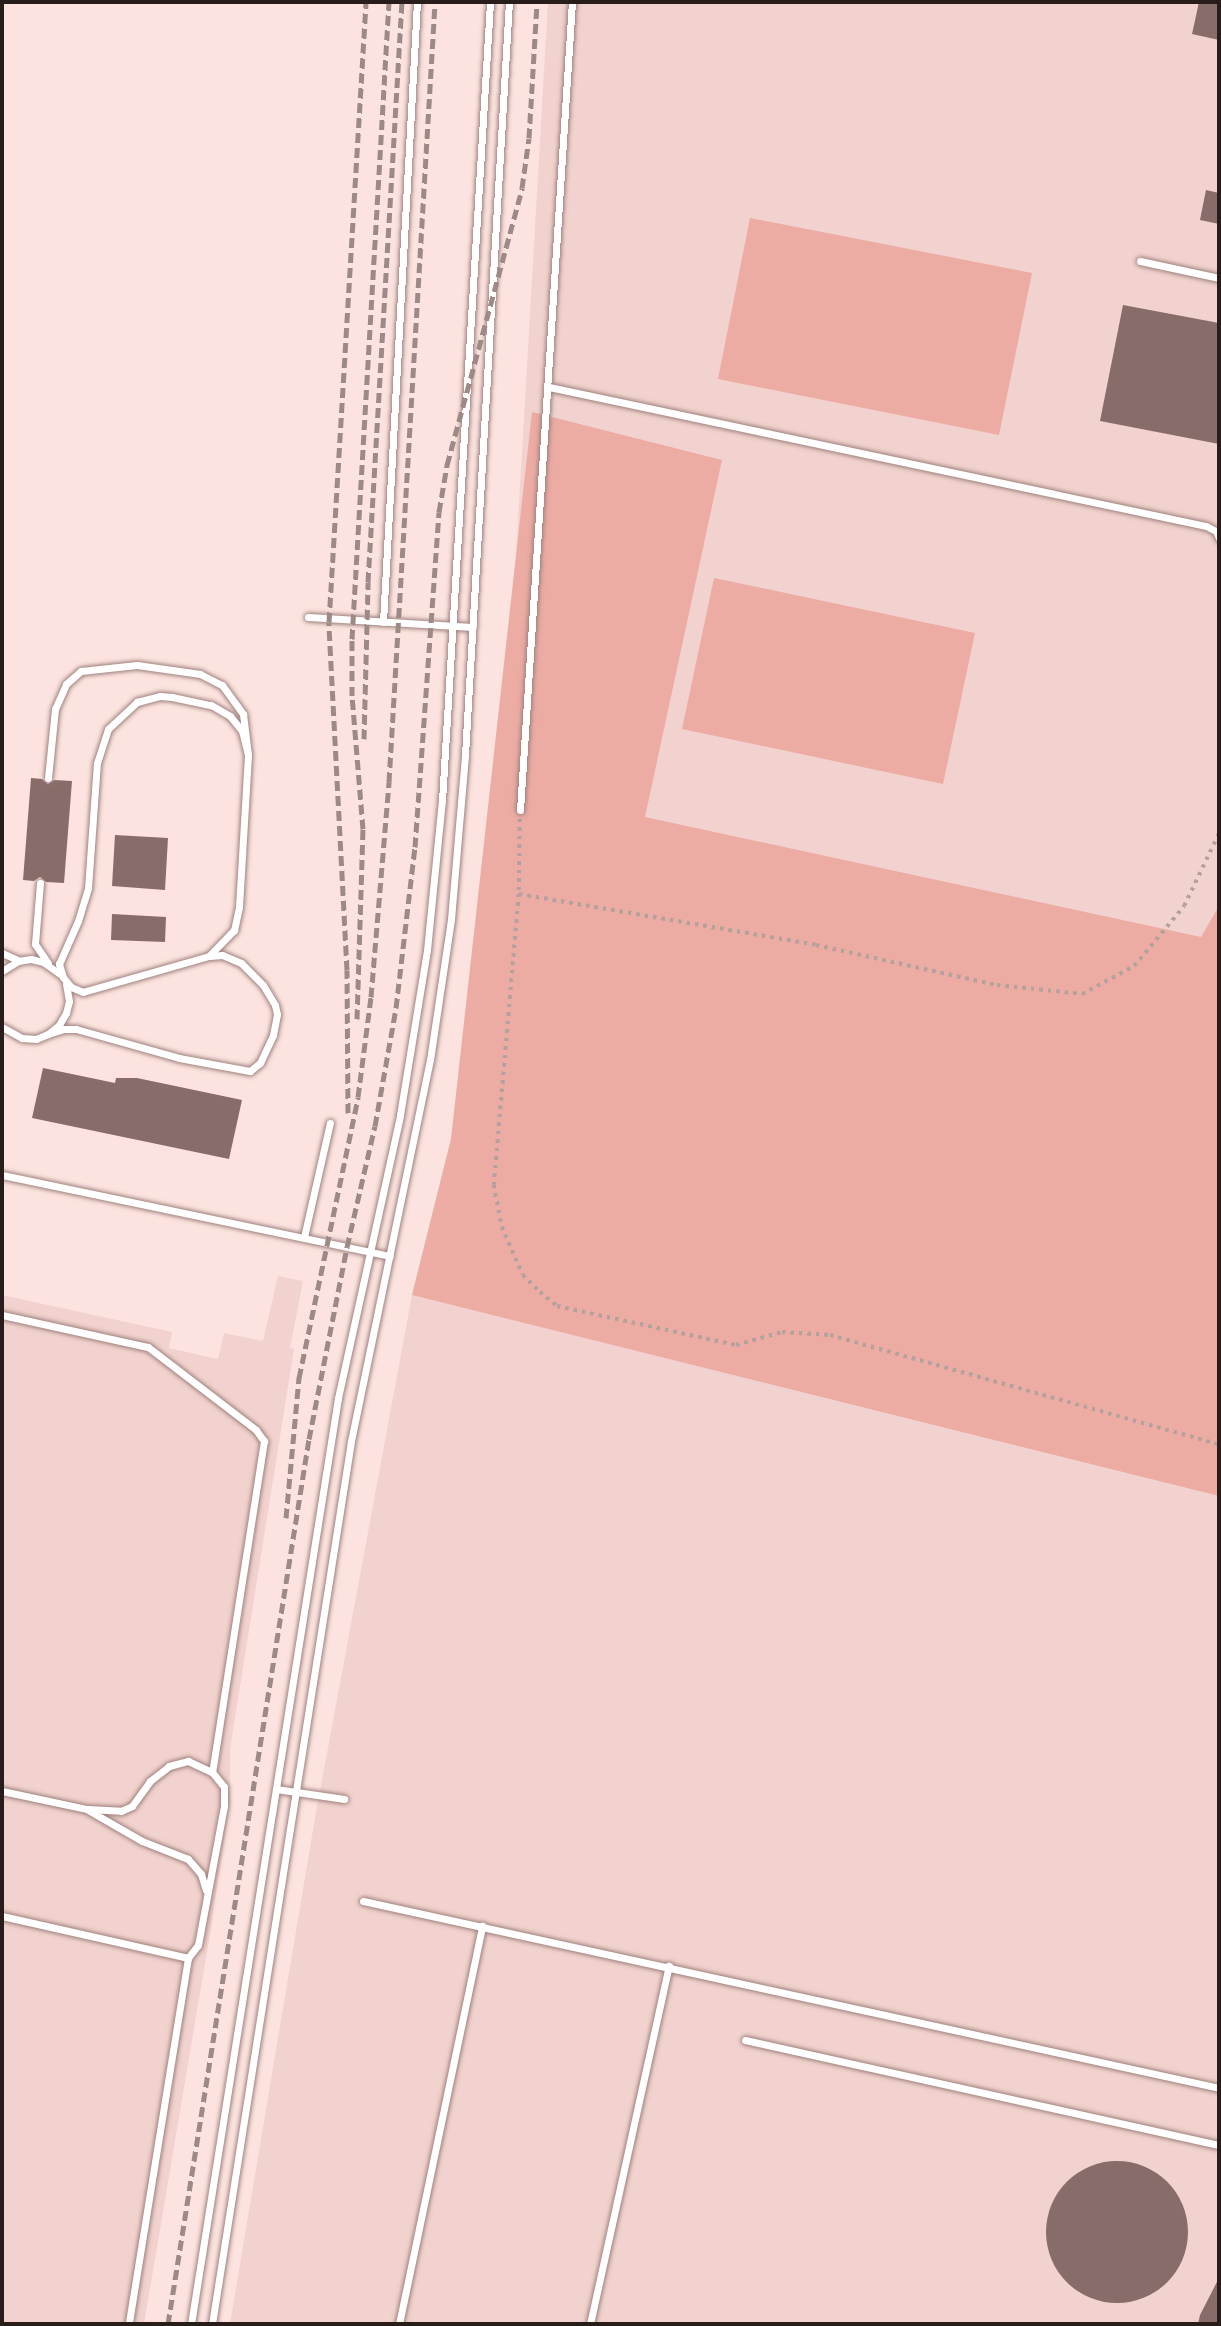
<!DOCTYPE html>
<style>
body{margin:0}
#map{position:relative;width:1221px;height:2326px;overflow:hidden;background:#fce3df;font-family:"Varela Round",sans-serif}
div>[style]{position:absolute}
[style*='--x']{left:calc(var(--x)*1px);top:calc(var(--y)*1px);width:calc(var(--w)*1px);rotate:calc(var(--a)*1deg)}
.built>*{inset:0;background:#f2d2ce}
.green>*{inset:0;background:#ecaba3}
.building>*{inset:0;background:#886c69}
.round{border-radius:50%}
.path>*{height:3.5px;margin-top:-1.75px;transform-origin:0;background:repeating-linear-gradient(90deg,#b4a09c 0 3.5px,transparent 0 8.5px)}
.roads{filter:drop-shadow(0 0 2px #9e817e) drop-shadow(0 0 2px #9e817e)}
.service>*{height:7px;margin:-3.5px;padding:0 3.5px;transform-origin:3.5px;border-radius:3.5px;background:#fff}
.rail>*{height:5px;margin-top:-2.5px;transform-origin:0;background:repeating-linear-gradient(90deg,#9d8a87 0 10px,transparent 0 15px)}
span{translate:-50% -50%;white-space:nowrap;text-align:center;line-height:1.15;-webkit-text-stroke:5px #fce3df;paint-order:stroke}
.frame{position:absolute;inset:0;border:4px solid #281d1b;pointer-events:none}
</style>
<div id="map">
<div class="built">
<div style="clip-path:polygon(548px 2px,1219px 2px,1219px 1477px,473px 1301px)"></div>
<div style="clip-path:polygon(278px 1276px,303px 1281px,290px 1348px,294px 1349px,230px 1749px,230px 1800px,211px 1928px,144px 2324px,2px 2324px,2px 1295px,172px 1332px,169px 1348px,218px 1359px,224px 1333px,263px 1341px)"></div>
<div style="clip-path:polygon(412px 1295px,1219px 1496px,1219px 2324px,230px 2324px,315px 1818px)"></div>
</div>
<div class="green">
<div style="clip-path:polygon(750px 218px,1032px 273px,999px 435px,718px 379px)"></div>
<div style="clip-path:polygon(532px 412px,722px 460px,645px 817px,1201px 937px,1219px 906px,1219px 1496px,412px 1295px,451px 1139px)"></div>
<div style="clip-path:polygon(714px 578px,975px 633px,943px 784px,682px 729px)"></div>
</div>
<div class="building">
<div style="clip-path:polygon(1199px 2px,1219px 2px,1219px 40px,1192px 34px)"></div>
<div style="clip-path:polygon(1206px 190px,1219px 193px,1219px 224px,1200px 220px)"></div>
<div style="clip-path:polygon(1123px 305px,1219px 323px,1219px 444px,1100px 421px)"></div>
<div style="clip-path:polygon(31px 778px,42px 779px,48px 784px,54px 780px,72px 781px,64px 883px,46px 882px,40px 877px,34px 881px,23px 880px)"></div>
<div style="clip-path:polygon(115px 835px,168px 838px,165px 890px,112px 886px)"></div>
<div style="clip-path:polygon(112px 914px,166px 917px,165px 942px,111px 940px)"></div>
<div style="clip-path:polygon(43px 1068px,115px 1083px,116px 1078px,137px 1078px,242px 1100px,229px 1159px,32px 1118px)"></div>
<div class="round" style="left:1046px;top:2161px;width:142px;height:142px"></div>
<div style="clip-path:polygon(1219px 2278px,1219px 2324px,1198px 2324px,1200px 2315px)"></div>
</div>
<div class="path">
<div style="--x:520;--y:819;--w:75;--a:90.8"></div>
<div style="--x:519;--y:894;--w:292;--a:94.9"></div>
<div style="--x:494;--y:1185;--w:43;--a:79.2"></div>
<div style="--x:502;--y:1227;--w:52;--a:66.4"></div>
<div style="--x:523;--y:1275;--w:24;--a:45"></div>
<div style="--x:540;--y:1292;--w:22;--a:39"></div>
<div style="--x:557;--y:1306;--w:183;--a:12.3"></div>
<div style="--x:736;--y:1345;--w:48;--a:-15.8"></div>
<div style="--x:782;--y:1332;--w:48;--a:3.6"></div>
<div style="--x:830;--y:1335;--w:404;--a:15.7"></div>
<div style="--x:519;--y:894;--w:301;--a:9.7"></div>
<div style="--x:816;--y:945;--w:185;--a:12.5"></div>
<div style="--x:997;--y:985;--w:85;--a:6"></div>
<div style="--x:1082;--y:994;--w:59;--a:-28.3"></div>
<div style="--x:1134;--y:966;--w:78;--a:-50.2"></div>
<div style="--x:1184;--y:906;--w:81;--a:-64.4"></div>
</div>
<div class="roads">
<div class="service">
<div style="--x:1140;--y:261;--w:81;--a:12.1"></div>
<div style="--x:549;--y:387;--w:672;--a:11.95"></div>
<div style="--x:1206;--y:526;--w:11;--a:27"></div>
<div style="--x:1216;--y:531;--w:8;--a:67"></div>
<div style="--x:308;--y:617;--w:165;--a:3.5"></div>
<div style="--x:383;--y:622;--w:621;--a:-86.86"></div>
<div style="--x:48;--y:778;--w:69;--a:-84.2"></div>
<div style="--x:55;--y:709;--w:27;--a:-66"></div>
<div style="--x:66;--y:684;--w:20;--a:-41"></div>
<div style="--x:81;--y:671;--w:56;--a:-6.1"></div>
<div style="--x:137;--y:665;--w:64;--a:8.1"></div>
<div style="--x:200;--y:674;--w:25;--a:27"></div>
<div style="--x:222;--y:685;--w:36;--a:54"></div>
<div style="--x:243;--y:714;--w:41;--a:83"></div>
<div style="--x:248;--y:755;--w:152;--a:93.4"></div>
<div style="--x:239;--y:907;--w:24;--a:102"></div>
<div style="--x:234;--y:930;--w:36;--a:134"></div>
<div style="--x:209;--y:956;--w:131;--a:164.1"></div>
<div style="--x:83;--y:992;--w:13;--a:-157"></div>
<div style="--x:71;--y:987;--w:13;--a:-129"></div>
<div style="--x:63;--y:977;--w:14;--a:-107"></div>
<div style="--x:59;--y:964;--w:47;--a:-66.2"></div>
<div style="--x:78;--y:921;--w:34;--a:-73"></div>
<div style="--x:88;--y:888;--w:125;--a:-85.9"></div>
<div style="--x:97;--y:763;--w:36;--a:-72"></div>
<div style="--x:108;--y:729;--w:40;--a:-43"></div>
<div style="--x:137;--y:702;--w:24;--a:-15"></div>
<div style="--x:160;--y:696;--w:12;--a:5"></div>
<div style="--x:172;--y:697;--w:40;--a:12"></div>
<div style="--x:211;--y:705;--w:22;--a:30"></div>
<div style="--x:230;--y:716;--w:19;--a:51"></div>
<div style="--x:242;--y:731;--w:25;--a:76"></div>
<div style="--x:520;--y:810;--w:810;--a:-86.32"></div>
<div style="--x:40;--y:883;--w:61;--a:94.7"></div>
<div style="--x:35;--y:944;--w:23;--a:56"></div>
<div style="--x:2;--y:953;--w:17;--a:24"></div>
<div style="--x:2;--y:971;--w:19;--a:-32"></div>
<div style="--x:18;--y:961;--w:13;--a:-9"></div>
<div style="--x:31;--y:959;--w:12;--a:14"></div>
<div style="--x:43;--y:962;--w:21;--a:35"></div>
<div style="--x:2;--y:1027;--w:23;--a:29"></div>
<div style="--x:22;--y:1038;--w:14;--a:4"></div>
<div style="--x:36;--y:1039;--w:13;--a:-23"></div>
<div style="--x:48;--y:1034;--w:14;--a:-39"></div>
<div style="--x:59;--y:1025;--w:14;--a:-60"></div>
<div style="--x:66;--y:1013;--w:12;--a:-76"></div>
<div style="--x:69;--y:1001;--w:17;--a:-100"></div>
<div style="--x:48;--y:1034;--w:16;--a:-18"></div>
<div style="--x:63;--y:1029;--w:13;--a:0"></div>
<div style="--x:76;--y:1029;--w:107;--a:15.7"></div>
<div style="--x:179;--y:1058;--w:72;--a:10.4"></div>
<div style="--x:250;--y:1071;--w:13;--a:-39"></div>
<div style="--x:260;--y:1063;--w:31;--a:-65"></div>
<div style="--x:273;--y:1035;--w:21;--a:-79"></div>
<div style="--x:277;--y:1014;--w:9;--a:-103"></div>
<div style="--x:275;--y:1005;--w:23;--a:-121"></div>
<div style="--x:263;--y:985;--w:31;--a:-135"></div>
<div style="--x:241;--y:963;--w:21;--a:-157"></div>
<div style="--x:222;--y:955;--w:12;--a:175"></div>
<div style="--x:2;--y:1175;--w:396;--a:11.8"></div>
<div style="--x:304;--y:1237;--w:117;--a:-77.2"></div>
<div style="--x:2;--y:1315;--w:149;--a:12.4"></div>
<div style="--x:148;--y:1347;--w:136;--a:37.5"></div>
<div style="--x:256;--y:1430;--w:14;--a:54"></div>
<div style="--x:264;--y:1441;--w:335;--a:98.9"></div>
<div style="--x:276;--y:1789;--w:69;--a:8.4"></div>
<div style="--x:2;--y:1791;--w:87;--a:12"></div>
<div style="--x:87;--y:1809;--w:34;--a:3"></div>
<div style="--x:121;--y:1811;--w:12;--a:-24"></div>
<div style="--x:132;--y:1806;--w:31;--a:-54"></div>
<div style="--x:150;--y:1781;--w:24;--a:-38"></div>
<div style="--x:169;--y:1766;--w:20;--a:-15"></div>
<div style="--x:188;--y:1761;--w:26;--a:25"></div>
<div style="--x:212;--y:1772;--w:19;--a:51"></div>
<div style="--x:224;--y:1787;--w:19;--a:90"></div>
<div style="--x:224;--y:1806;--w:141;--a:100.6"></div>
<div style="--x:198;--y:1945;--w:16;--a:128"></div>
<div style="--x:88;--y:1810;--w:62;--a:29.9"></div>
<div style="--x:142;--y:1841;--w:49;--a:21.4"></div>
<div style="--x:188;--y:1859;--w:20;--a:49"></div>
<div style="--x:201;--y:1874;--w:17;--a:73"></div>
<div style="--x:363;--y:1901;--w:876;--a:12.32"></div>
<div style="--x:2;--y:1916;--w:191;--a:12.7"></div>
<div style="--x:188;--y:1958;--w:371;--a:99.2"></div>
<div style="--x:745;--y:2040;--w:485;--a:12.5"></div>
<div style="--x:191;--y:2324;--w:938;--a:-80.98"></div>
<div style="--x:338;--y:1398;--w:290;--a:-77.6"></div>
<div style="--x:400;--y:1115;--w:167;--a:-80.7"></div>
<div style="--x:427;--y:950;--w:150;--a:-84.3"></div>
<div style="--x:442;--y:801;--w:800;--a:-86.56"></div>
<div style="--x:212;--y:2324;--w:894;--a:-81.05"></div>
<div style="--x:351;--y:1441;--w:389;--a:-78.3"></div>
<div style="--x:430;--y:1060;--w:143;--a:-81.5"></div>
<div style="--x:451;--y:919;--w:165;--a:-85.1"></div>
<div style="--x:465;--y:755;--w:754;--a:-86.66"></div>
<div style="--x:399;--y:2324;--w:407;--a:-78.2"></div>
<div style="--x:590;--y:2324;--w:367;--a:-77.6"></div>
</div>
</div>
<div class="rail">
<div style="--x:364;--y:739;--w:157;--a:-88.5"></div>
<div style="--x:368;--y:582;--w:581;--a:-86.65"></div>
<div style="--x:357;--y:1019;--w:190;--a:-88.2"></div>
<div style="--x:363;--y:829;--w:133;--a:-94.7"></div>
<div style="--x:352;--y:696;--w:57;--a:-90"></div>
<div style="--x:352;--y:639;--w:638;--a:-86.68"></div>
<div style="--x:348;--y:1113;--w:143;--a:-90.4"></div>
<div style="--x:347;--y:970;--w:348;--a:-93"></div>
<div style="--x:329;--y:622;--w:621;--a:-86.58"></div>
<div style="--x:286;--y:1518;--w:141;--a:-84.7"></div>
<div style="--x:299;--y:1378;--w:287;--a:-78.1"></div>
<div style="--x:358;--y:1097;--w:101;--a:-82.6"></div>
<div style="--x:371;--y:997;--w:216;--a:-85.2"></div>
<div style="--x:389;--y:782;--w:781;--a:-86.62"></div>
<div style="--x:168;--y:2324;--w:896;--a:-80.95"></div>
<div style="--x:309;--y:1439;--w:196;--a:-78.8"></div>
<div style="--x:347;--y:1247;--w:124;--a:-77"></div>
<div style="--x:375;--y:1126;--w:120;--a:-79.9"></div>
<div style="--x:396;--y:1008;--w:162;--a:-83.3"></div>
<div style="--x:415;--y:847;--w:336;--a:-85.9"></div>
<div style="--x:439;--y:512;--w:48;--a:-80.3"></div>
<div style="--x:447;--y:465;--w:287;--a:-74.8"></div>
<div style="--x:522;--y:188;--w:50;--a:-82"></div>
<div style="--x:529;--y:138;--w:136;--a:-86.6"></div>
</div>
<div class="frame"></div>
</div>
